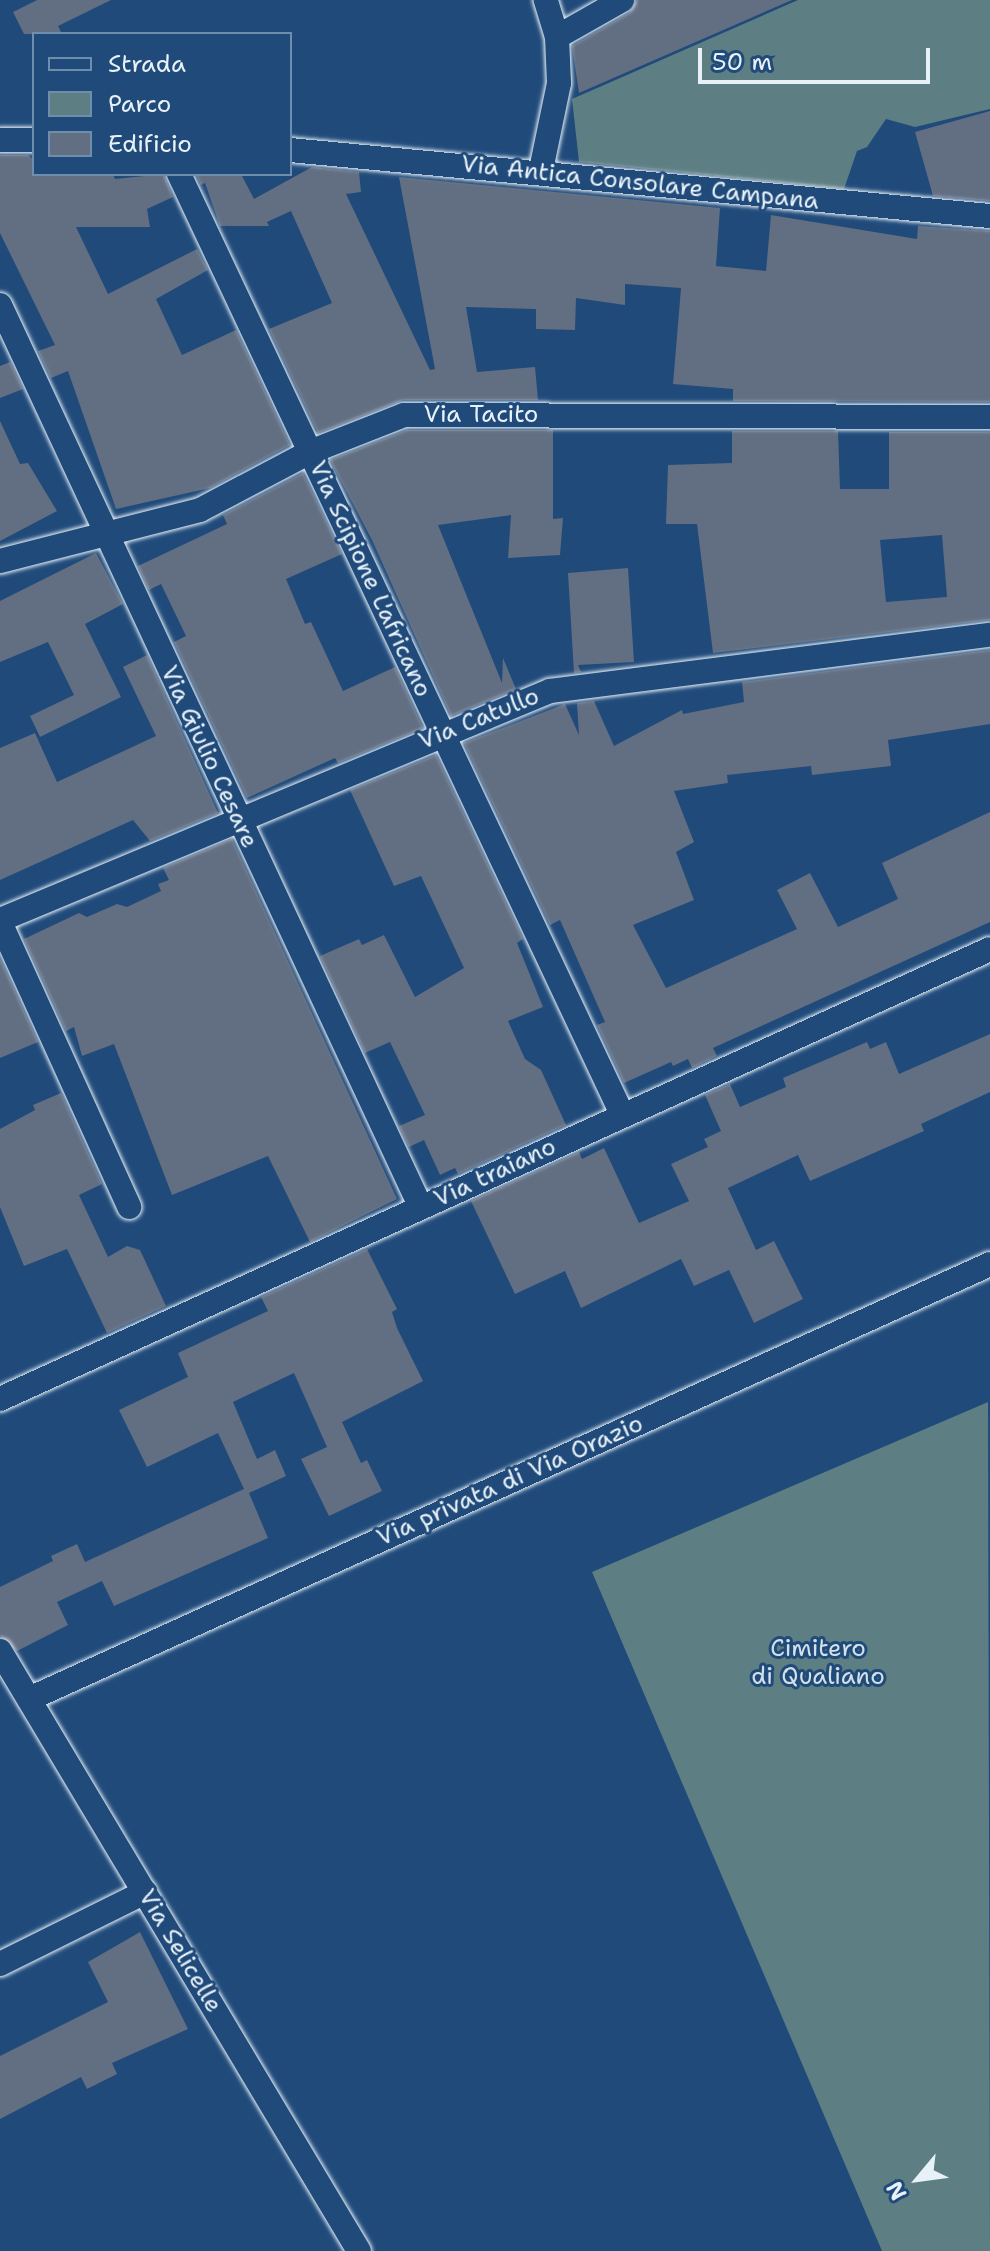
<!DOCTYPE html>
<style>
body{margin:0}
#map{position:relative;width:990px;height:2251px;overflow:hidden;background:#1f4a7a;font-family:"Shantell Sans",sans-serif}
div>[style]{position:absolute}
[style*='--x']{left:calc(var(--x)*1px);top:calc(var(--y)*1px);width:calc(var(--w)*1px);rotate:calc(var(--a)*1deg)}
.green>*{inset:0;background:#5d7e83}
.building>*{inset:0;background:#626e82}
.roads{filter:drop-shadow(0 0 2px #e8f1f8) drop-shadow(0 0 2px #e8f1f8)}
.minor>*{height:24px;margin:-12px;padding:0 12px;transform-origin:12px;border-radius:12px;background:#1f4a7a}
span{translate:-50% -50%;white-space:nowrap;text-align:center;line-height:1.15;-webkit-text-stroke:6px #1f4a7a;paint-order:stroke}
.street-label{font-size:24px;color:#e8f1f8}
.park-label{font-size:24px;color:#d3e0e6}
.legend{position:absolute;left:32px;top:32px;width:260px;height:144px;box-sizing:border-box;background:#1f4a7a;border:2px solid #6f8dac;margin:0;padding:10px 14px;list-style:none;font-size:24px;color:#e8f1f8}
.legend li{display:flex;align-items:center;gap:16px;height:40px}
.legend b{width:40px;border:2px solid #6f8dac}
.north{position:absolute;left:878px;top:2139px;width:80px;height:80px;-webkit-text-stroke:6px #1f4a7a;paint-order:stroke;rotate:241deg;font-size:22px;font-weight:700;line-height:32px;text-align:center;color:#e8f1f8}
.north::after{content:'';display:block;margin:auto;width:28px;height:36px;background:#e8f1f8;clip-path:polygon(50% 0,100% 100%,50% 72%,0 100%)}
.scale{position:absolute;left:698px;top:48px;width:232px;height:36px;box-sizing:border-box;border:4px solid #e8f1f8;border-top:0;padding-left:10px;font-size:24px;line-height:28px;white-space:nowrap;color:#e8f1f8;-webkit-text-stroke:6px #1f4a7a;paint-order:stroke}
</style>
<div id="map">
<div class="green">
<div style="clip-path:polygon(798px 0,990px 0,990px 109px,915px 127px,886px 119px,867px 147px,857px 151px,844px 189px,579px 162px,572px 99px)"></div>
<div style="clip-path:polygon(988px 1402px,990px 2251px,882px 2251px,592px 1572px)"></div>
</div>
<div class="building">
<div style="clip-path:polygon(37px 0,111px 0,58px 26px,62px 34px,24px 34px,13px 12px)"></div>
<div style="clip-path:polygon(637px 0,792px 0,579px 93px,572px 46px,629px 13px)"></div>
<div style="clip-path:polygon(990px 111px,990px 201px,933px 196px,915px 132px)"></div>
<div style="clip-path:polygon(0 155px,28px 155px,34px 160px,34px 174px,113px 174px,115px 179px,164px 174px,173px 197px,147px 209px,150px 227px,76px 227px,108px 294px,197px 249px,208px 270px,156px 299px,182px 355px,236px 330px,290px 445px,210px 488px,116px 509px,68px 371px,51px 378px,38px 351px,55px 345px,0 233px)"></div>
<div style="clip-path:polygon(312px 167px,359px 172px,361px 192px,346px 194px,430px 370px,435px 369px,399px 177px,720px 208px,716px 266px,766px 271px,771px 215px,917px 239px,918px 226px,990px 231px,990px 402px,733px 401px,733px 389px,673px 384px,681px 288px,625px 284px,625px 305px,576px 298px,575px 330px,536px 329px,536px 309px,466px 307px,477px 372px,535px 367px,538px 400px,403px 400px,318px 433px,269px 329px,332px 303px,291px 211px,267px 222px,269px 226px,220px 226px,205px 183px,201px 185px,196px 174px,241px 174px,254px 199px)"></div>
<div style="clip-path:polygon(10px 362px,23px 389px,0 398px,0 366px)"></div>
<div style="clip-path:polygon(0 421px,20px 464px,28px 463px,57px 511px,0 541px)"></div>
<div style="clip-path:polygon(407px 430px,553px 430px,553px 519px,563px 518px,560px 555px,508px 558px,511px 515px,438px 525px,502px 683px,503px 658px,516px 689px,451px 716px,372px 540px,330px 460px)"></div>
<div style="clip-path:polygon(evenodd,732px 431px,838px 431px,840px 489px,889px 489px,889px 432px,990px 432px,990px 620px,713px 653px,697px 524px,666px 524px,668px 465px,732px 463px,732px 431px,942px 535px,947px 597px,886px 602px,880px 540px,942px 535px)"></div>
<div style="clip-path:polygon(303px 473px,342px 554px,286px 579px,305px 624px,311px 622px,343px 691px,395px 667px,423px 728px,338px 763px,335px 758px,247px 798px,174px 642px,186px 636px,161px 584px,149px 590px,138px 566px,227px 524px,223px 515px)"></div>
<div style="clip-path:polygon(96px 553px,123px 604px,85px 624px,121px 697px,40px 737px,30px 716px,74px 695px,48px 642px,0 662px,0 601px)"></div>
<div style="clip-path:polygon(628px 568px,634px 662px,578px 665px,581px 672px,574px 673px,568px 573px)"></div>
<div style="clip-path:polygon(990px 650px,990px 724px,888px 740px,891px 766px,812px 775px,811px 766px,727px 775px,728px 783px,674px 791px,694px 842px,676px 852px,694px 900px,633px 925px,666px 988px,797px 929px,777px 890px,810px 873px,838px 927px,898px 899px,882px 863px,990px 812px,990px 922px,713px 1048px,717px 1056px,692px 1068px,688px 1059px,673px 1066px,671px 1062px,624px 1083px,597px 1025px,605px 1022px,560px 920px,550px 925px,464px 743px,565px 704px,579px 735px,577px 703px,594px 701px,614px 746px,682px 710px,683px 714px,744px 702px,742px 682px)"></div>
<div style="clip-path:polygon(147px 655px,218px 813px,150px 841px,133px 820px,0 880px,0 748px,35px 733px,57px 782px,156px 736px,123px 667px)"></div>
<div style="clip-path:polygon(436px 755px,523px 939px,517px 943px,543px 1007px,508px 1021px,525px 1059px,541px 1070px,566px 1125px,458px 1174px,455px 1168px,440px 1175px,424px 1140px,409px 1147px,399px 1126px,425px 1115px,390px 1042px,365px 1053px,320px 956px,359px 939px,362px 945px,384px 935px,415px 997px,464px 968px,421px 876px,394px 886px,350px 790px)"></div>
<div style="clip-path:polygon(232px 839px,397px 1199px,310px 1242px,268px 1156px,172px 1195px,114px 1044px,82px 1056px,74px 1027px,66px 1031px,24px 939px,79px 913px,87px 917px,117px 904px,127px 907px,161px 891px,158px 884px,169px 880px,163px 868px)"></div>
<div style="clip-path:polygon(0 958px,38px 1042px,0 1058px)"></div>
<div style="clip-path:polygon(990px 1034px,990px 1092px,921px 1124px,924px 1131px,810px 1181px,798px 1155px,728px 1188px,756px 1250px,774px 1241px,803px 1299px,754px 1323px,729px 1270px,694px 1286px,681px 1259px,581px 1308px,565px 1271px,515px 1294px,471px 1201px,579px 1152px,582px 1159px,604px 1148px,639px 1223px,689px 1201px,671px 1164px,708px 1147px,704px 1139px,721px 1131px,705px 1095px,730px 1084px,740px 1107px,786px 1087px,783px 1078px,867px 1042px,870px 1049px,886px 1042px,899px 1074px)"></div>
<div style="clip-path:polygon(61px 1093px,102px 1184px,79px 1195px,108px 1257px,127px 1246px,140px 1250px,166px 1306px,107px 1333px,67px 1249px,24px 1266px,0 1207px,0 1129px,35px 1110px,33px 1105px)"></div>
<div style="clip-path:polygon(367px 1249px,397px 1309px,392px 1312px,397px 1328px,423px 1381px,342px 1422px,361px 1463px,367px 1460px,382px 1491px,329px 1516px,301px 1459px,327px 1447px,294px 1373px,233px 1402px,257px 1459px,275px 1450px,286px 1476px,249px 1493px,268px 1538px,114px 1606px,102px 1581px,57px 1602px,68px 1625px,17px 1651px,0 1636px,0 1587px,53px 1561px,51px 1556px,77px 1544px,85px 1562px,244px 1489px,218px 1433px,147px 1467px,119px 1410px,188px 1377px,178px 1353px,268px 1311px,261px 1297px)"></div>
<div style="clip-path:polygon(140px 1932px,188px 2029px,112px 2063px,117px 2074px,87px 2089px,81px 2077px,0 2119px,0 2056px,108px 2002px,88px 1962px)"></div>
</div>
<div class="roads">
<div class="minor">
<div style="--x:557;--y:37;--w:75;--a:-29.6"></div>
<div style="--x:0;--y:140;--w:34;--a:0"></div>
<div style="--x:290;--y:150;--w:703;--a:5.39"></div>
<div style="--x:541;--y:170;--w:89;--a:-78.3"></div>
<div style="--x:559;--y:83;--w:46;--a:-92.5"></div>
<div style="--x:557;--y:37;--w:39;--a:-107"></div>
<div style="--x:179;--y:174;--w:1039;--a:64.77"></div>
<div style="--x:0;--y:305;--w:996;--a:65"></div>
<div style="--x:0;--y:561;--w:206;--a:-14.3"></div>
<div style="--x:200;--y:510;--w:124;--a:-27.8"></div>
<div style="--x:310;--y:452;--w:101;--a:-21.5"></div>
<div style="--x:404;--y:415;--w:586;--a:0.2"></div>
<div style="--x:0;--y:920;--w:596;--a:-22.61"></div>
<div style="--x:550;--y:691;--w:444;--a:-7.3"></div>
<div style="--x:0;--y:922;--w:313;--a:65.6"></div>
<div style="--x:0;--y:1399;--w:1087;--a:-24.44"></div>
<div style="--x:0;--y:1651;--w:699;--a:59.11"></div>
<div style="--x:29;--y:1699;--w:1055;--a:-24.35"></div>
<div style="--x:0;--y:1964;--w:162;--a:-26.4"></div>
</div>
</div>
<div class="street-label">
<span style="left:640px;top:183px;rotate:6deg">Via Antica Consolare Campana</span>
<span style="left:481px;top:415px">Via Tacito</span>
<span style="left:370px;top:579px;rotate:65deg">Via Scipione L'africano</span>
<span style="left:479px;top:719px;rotate:-22deg">Via Catullo</span>
<span style="left:209px;top:757px;rotate:65deg">Via Giulio Cesare</span>
<span style="left:495px;top:1173px;rotate:-25deg">Via traiano</span>
<span style="left:510px;top:1481px;rotate:-24deg">Via privata di Via Orazio</span>
<span style="left:180px;top:1951px;rotate:59deg">Via Selicelle</span>
</div>
<div class="park-label">
<span style="left:818px;top:1663px">Cimitero<br>di Qualiano</span>
</div>
<ul class="legend">
<li><b style="height:10px;background:#1f4a7a"></b>Strada</li>
<li><b style="height:22px;background:#5d7e83"></b>Parco</li>
<li><b style="height:22px;background:#626e82"></b>Edificio</li>
</ul>
<div class="north">N</div>
<div class="scale">50 m</div>
</div>
